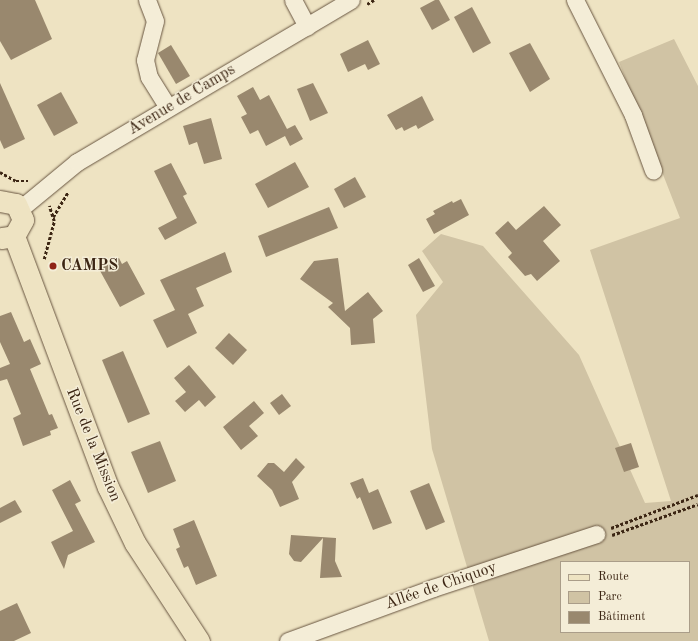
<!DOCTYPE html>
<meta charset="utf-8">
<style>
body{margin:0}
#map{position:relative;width:698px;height:641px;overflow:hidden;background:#eee3c2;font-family:"Old Standard TT",serif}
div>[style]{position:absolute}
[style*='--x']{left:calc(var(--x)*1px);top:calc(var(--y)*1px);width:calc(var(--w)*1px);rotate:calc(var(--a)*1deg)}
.green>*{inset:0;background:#d0c3a4}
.building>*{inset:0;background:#99886e}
.path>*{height:2.5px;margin-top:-1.25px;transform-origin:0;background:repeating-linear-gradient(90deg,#3c2614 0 3px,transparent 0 5px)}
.roads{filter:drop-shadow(0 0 1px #685540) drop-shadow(0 0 1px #685540)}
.minor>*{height:17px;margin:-8.5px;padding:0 8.5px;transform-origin:8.5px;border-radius:8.5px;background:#f4edd7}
.major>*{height:21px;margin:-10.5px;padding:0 10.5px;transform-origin:10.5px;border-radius:10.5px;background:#eee3c2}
.dots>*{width:11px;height:11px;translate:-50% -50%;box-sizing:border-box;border:2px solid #f4edd7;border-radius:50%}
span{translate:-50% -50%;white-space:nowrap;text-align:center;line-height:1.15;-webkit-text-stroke:3px #f4edd7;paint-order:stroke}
.street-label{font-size:16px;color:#3c2614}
.poi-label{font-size:16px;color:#3c2614;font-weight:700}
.left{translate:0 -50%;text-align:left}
.legend{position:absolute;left:560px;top:561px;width:130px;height:72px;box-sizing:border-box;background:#f4edd7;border:1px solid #aa9d89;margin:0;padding:5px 7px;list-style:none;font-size:12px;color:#3c2614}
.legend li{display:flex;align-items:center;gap:8px;height:20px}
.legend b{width:20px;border:1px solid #aa9d89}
</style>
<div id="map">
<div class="green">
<div style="clip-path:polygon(evenodd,674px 39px,698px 86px,698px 641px,489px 641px,432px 449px,416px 315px,443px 282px,422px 251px,441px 234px,483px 246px,579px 355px,645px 503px,671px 501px,590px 250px,680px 218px,619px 62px,674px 39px,561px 562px,689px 562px,689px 632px,561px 632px,561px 562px)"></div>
</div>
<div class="building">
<div style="clip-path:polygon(0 0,35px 0,52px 39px,11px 60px,0 41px)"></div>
<div style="clip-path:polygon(435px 0,439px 0,450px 20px,432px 30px,420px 8px)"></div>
<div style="clip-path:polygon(472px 7px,491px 43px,473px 53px,454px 17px)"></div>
<div style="clip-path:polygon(368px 40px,380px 64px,368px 70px,365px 64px,348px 72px,340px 54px)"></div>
<div style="clip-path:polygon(530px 43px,550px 79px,530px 92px,509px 53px)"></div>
<div style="clip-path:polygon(171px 45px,190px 76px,176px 84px,158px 53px)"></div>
<div style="clip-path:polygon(0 83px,25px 139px,4px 149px,0 140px)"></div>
<div style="clip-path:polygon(313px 83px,328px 113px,310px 121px,297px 89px)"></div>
<div style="clip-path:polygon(253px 87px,260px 100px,269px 95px,287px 129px,295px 125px,303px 139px,290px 146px,285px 136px,266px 146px,258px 130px,250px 134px,241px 117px,247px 114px,237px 96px)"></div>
<div style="clip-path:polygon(61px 92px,78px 123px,54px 136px,37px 105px)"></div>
<div style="clip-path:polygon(422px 96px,434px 120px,418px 129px,416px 125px,404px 131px,402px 127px,396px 130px,387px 115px)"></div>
<div style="clip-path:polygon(211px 118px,222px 159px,204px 164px,197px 142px,189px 145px,183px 126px)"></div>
<div style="clip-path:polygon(295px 162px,309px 187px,268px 208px,255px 184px)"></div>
<div style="clip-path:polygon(171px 163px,187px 194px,183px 196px,197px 223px,165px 240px,158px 228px,177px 218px,154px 171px)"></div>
<div style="clip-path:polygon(355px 177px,366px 197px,344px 208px,334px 189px)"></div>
<div style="clip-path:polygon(461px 199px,469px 215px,434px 234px,426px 219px,435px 214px,433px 211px,452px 201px,453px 203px)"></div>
<div style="clip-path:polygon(544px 206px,561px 225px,543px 241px,560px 261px,537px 281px,531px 274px,525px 276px,517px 267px,508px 257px,512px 253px,495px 233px,508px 221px,516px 230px)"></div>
<div style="clip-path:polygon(329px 207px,338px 228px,266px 257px,258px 236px)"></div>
<div style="clip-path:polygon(225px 252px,232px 272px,196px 288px,204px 306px,188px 314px,197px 333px,167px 348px,153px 320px,175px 310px,160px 280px)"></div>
<div style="clip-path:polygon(119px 258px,122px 264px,127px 261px,145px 294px,120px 307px,99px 269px)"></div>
<div style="clip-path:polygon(338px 258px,345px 311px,368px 292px,383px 311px,373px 319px,375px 343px,351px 345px,350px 328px,328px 307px,333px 303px,300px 279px,314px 261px)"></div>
<div style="clip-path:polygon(419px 258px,435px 286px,423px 292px,408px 265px)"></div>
<div style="clip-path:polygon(11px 312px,24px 342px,30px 339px,41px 364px,30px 369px,49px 415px,52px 414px,58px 428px,50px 431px,51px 435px,23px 446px,13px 418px,21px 414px,7px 379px,0 381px,0 368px,10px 364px,0 342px,0 316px)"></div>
<div style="clip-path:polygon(229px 333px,247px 350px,233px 365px,215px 348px)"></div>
<div style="clip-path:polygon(123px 351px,150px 414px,128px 423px,102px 360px)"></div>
<div style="clip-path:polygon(189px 365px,216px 397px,205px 407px,199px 400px,185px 412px,175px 401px,186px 392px,174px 378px)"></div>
<div style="clip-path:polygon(282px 394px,291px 406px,279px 415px,270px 403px)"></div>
<div style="clip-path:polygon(254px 401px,264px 413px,249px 426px,258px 436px,241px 450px,223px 427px)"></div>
<div style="clip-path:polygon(160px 441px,176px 481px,148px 493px,131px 452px)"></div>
<div style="clip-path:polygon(631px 443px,639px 467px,624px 472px,615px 448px)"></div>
<div style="clip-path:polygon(296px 458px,305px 467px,292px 482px,299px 499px,280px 507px,272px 490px,257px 476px,268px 463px,274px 463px,284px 472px)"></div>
<div style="clip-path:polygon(363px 478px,369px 493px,378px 489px,392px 523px,373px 530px,360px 497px,357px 499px,350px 483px)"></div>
<div style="clip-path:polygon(70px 480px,81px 501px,75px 504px,95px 542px,68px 555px,64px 569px,51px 542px,73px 531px,52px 490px)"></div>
<div style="clip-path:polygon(429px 483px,445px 522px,426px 530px,410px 491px)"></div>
<div style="clip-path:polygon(15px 500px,22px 512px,0 523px,0 508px)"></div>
<div style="clip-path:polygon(194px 520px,217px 576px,196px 585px,188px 566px,184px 568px,176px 549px,180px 547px,173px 529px)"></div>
<div style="clip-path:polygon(291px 535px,336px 538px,335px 561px,342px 577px,320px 578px,323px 538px,301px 562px,294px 561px,289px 554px)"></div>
<div style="clip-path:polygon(17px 603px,31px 633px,14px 641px,0 641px,0 611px)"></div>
</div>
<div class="path">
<div style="--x:367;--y:4;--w:8;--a:-30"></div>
<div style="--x:0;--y:172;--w:18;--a:29"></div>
<div style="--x:16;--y:181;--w:12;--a:0"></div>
<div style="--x:53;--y:217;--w:29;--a:-59"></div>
<div style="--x:44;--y:259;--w:39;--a:-75"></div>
<div style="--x:54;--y:221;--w:16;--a:-108"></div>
<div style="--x:611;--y:528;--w:93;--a:-20.8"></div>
<div style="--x:612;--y:535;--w:91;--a:-19.8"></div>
</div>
<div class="roads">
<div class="minor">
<div style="--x:147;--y:0;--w:22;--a:69"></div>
<div style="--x:155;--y:21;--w:40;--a:104.4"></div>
<div style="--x:145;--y:60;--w:17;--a:77"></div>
<div style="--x:149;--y:77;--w:36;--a:58"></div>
<div style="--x:293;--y:0;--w:30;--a:62"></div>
<div style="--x:575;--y:0;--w:129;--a:63.2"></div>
<div style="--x:633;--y:115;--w:59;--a:70"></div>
<div style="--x:20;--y:209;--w:74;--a:-39.5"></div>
<div style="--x:77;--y:162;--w:318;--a:-30.6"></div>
<div style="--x:288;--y:641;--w:154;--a:-20.1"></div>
<div style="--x:433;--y:588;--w:172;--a:-18.3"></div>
</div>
<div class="major">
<div style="--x:0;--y:201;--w:16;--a:11"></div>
<div style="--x:16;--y:204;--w:17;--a:66"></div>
<div style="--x:23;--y:220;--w:18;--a:119"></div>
<div style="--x:14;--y:236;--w:13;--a:171"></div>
<div style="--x:14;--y:236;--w:268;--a:69.5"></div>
<div style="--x:108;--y:487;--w:62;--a:64.3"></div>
<div style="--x:135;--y:543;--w:117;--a:56.9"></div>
</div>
</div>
<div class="dots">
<div style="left:53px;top:266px;background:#8f2418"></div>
</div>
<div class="street-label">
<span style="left:182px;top:100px;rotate:-31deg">Avenue de Camps</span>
<span style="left:93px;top:445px;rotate:68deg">Rue de la Mission</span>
<span style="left:441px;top:586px;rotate:-19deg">Allée de Chiquoy</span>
</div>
<div class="poi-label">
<span class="left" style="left:61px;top:266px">CAMPS</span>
</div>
<ul class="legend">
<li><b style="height:5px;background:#eee3c2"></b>Route</li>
<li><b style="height:11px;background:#d0c3a4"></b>Parc</li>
<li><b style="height:11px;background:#99886e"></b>Bâtiment</li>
</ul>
</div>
